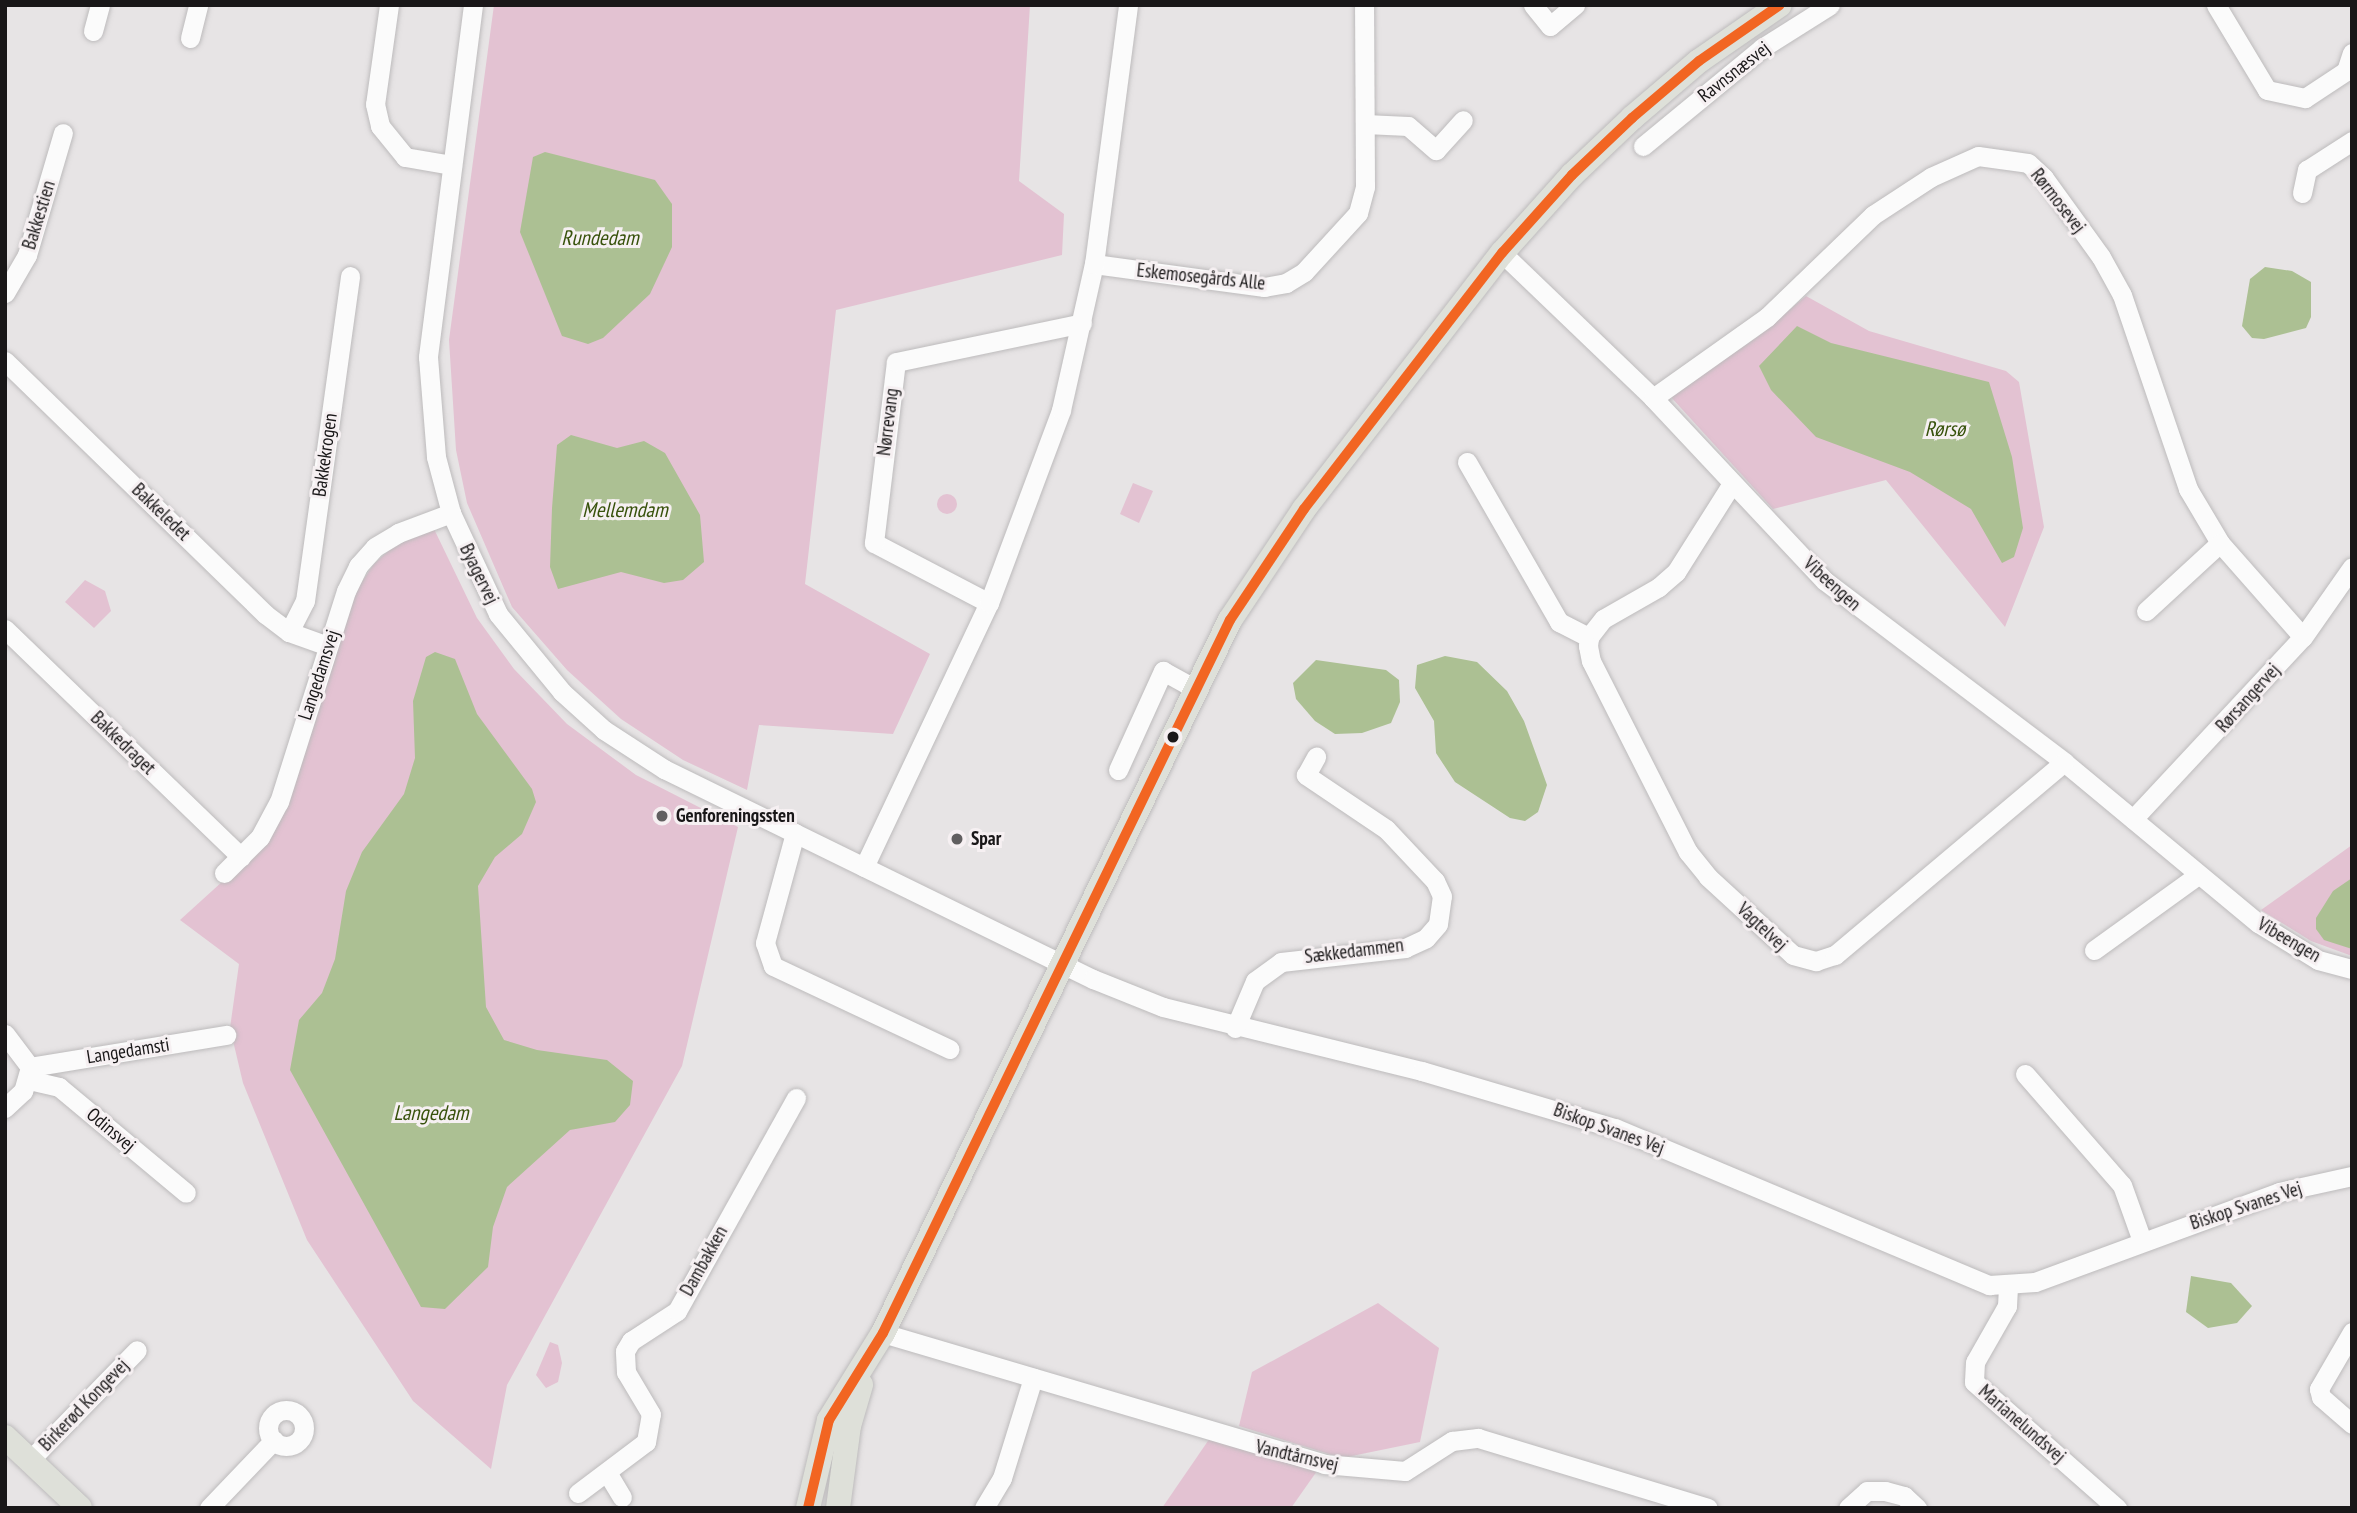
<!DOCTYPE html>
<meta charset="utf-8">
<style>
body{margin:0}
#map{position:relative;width:2357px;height:1513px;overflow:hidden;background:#e7e4e5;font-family:"PT Sans Narrow",sans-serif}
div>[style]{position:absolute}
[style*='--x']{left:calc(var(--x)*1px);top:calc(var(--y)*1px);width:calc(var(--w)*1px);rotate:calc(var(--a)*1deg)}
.green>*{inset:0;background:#e3c2d2}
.round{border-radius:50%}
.water>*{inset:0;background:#acc093}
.roads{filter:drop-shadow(0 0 2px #bdbbbc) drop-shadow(0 0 2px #bdbbbc)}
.minor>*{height:19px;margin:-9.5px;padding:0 9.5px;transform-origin:9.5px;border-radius:9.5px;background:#fbfbfb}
.minor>.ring{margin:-9.5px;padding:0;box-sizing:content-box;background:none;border:19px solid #fbfbfb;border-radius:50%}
.major>*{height:24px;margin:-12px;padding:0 12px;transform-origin:12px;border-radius:12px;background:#dee0d9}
.bus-1>*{height:10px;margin:-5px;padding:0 5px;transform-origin:5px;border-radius:5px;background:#f26522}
.dots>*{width:19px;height:19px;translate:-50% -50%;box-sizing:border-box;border:4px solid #f6f0f2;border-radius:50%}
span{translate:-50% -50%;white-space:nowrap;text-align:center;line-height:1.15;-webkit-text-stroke:6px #f6f0f2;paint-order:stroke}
.street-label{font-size:19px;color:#191718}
.poi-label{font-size:19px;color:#191718;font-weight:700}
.left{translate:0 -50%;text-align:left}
.water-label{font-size:21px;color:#38520c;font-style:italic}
.frame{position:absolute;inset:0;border:7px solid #191718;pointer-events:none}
</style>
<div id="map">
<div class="green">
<div style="clip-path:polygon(494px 5px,1030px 5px,1019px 181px,1064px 214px,1062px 255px,836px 310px,805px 584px,930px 654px,893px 734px,759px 725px,747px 790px,683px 760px,621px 719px,567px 670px,512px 607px,467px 503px,456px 450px,449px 340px)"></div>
<div style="clip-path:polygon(1806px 296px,1869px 331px,2006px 371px,2019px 382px,2044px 527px,2005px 627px,1886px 480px,1773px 509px,1670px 396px,1756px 338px)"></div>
<div style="clip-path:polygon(1133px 483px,1153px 491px,1139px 523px,1120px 514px)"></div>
<div class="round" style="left:937px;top:494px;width:20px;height:20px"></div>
<div style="clip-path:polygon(434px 529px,477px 618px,514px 669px,567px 724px,636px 775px,738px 827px,682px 1066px,507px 1385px,491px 1469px,413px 1401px,307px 1240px,243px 1083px,230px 1028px,239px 964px,180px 920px,256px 851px,354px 594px,373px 565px,398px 542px)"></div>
<div style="clip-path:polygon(85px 580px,105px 591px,111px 611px,94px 628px,65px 602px)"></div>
<div style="clip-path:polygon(2352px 845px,2352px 956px,2311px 941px,2261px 910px)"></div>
<div style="clip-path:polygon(1378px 1303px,1439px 1348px,1420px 1442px,1342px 1458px,1239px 1426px,1252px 1372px)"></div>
<div style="clip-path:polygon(550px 1342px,558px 1345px,562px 1363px,558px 1382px,546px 1388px,536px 1375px)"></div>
<div style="clip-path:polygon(1210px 1438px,1317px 1471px,1291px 1508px,1162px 1508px)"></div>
</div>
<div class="water">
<div style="clip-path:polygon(545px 152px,655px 180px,672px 204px,672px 247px,650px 294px,603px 338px,588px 344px,562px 336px,520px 232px,533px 157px)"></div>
<div style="clip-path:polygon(2265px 267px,2292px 271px,2311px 282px,2311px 317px,2306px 328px,2264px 339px,2252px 338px,2242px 326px,2250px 279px)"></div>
<div style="clip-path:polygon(1797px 326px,1831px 343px,1989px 382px,2012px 457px,2023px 528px,2014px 557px,2002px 563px,1971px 509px,1910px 472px,1816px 437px,1771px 390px,1759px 366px)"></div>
<div style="clip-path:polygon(571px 435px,617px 448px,644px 441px,665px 453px,700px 515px,704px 562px,683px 580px,664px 583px,621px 572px,558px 589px,550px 567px,552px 508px,557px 445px)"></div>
<div style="clip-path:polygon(435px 652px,455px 659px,477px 714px,532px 789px,536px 802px,522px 834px,495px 857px,478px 886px,486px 1007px,504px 1040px,537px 1050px,607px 1060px,633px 1081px,630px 1105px,615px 1122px,570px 1130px,507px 1187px,493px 1227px,488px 1267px,445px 1309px,421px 1307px,290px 1070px,299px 1020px,322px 993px,335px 959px,346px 891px,362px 852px,404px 794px,415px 758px,413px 701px,426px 657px)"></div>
<div style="clip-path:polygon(1445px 656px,1477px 662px,1507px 691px,1524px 721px,1547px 785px,1538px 812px,1525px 821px,1510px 818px,1455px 782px,1436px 753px,1434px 721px,1415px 688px,1417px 665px)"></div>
<div style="clip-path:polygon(1316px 660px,1386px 670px,1399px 680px,1400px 702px,1391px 723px,1362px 733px,1335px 734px,1315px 721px,1296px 699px,1293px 683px)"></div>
<div style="clip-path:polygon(2352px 878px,2352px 949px,2324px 940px,2316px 929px,2316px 918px,2333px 891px)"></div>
<div style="clip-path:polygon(2191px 1276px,2231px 1283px,2252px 1306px,2237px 1323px,2208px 1328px,2186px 1312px)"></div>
</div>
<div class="roads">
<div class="minor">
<div style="--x:389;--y:5;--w:100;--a:98"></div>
<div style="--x:375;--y:104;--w:23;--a:77"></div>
<div style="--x:380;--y:126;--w:40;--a:51"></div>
<div style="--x:405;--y:157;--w:48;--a:9.7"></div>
<div style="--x:473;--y:5;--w:355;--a:97.3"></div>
<div style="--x:428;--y:357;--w:100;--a:85.4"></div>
<div style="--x:436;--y:457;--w:58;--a:75"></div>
<div style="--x:451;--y:513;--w:111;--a:65"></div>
<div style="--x:498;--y:614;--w:101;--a:50.6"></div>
<div style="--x:562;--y:692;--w:57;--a:42.1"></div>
<div style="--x:604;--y:730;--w:72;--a:33"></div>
<div style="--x:664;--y:769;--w:478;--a:26.1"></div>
<div style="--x:1093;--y:979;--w:75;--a:21.8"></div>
<div style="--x:1163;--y:1007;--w:267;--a:13.9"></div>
<div style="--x:1422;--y:1071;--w:201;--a:16.5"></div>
<div style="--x:1615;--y:1128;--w:406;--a:22.8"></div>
<div style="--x:1989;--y:1285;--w:46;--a:-3.7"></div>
<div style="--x:2035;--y:1282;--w:260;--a:-20.2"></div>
<div style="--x:2279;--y:1192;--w:75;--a:-12.4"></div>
<div style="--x:1533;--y:5;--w:27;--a:51"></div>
<div style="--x:1550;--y:26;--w:33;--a:-40"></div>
<div style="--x:2216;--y:5;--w:99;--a:59"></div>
<div style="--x:2267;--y:90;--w:39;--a:12"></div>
<div style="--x:2305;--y:98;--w:49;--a:-33.4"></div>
<div style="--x:2346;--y:71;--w:19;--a:-72"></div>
<div style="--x:93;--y:31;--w:27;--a:-75"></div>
<div style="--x:190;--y:38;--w:34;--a:-76"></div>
<div style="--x:1365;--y:124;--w:43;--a:2.7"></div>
<div style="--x:1408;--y:126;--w:37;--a:41"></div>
<div style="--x:1436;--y:150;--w:40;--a:-48"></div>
<div style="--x:1643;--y:146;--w:154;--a:-39.5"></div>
<div style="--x:1762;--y:48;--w:80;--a:-32.3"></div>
<div style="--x:2302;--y:193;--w:24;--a:-78"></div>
<div style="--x:2307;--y:170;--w:54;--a:-32.8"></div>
<div style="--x:1502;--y:253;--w:209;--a:43.8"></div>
<div style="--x:1653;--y:398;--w:251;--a:46.8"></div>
<div style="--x:1825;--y:581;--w:300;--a:37.1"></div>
<div style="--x:2064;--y:762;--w:252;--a:39.7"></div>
<div style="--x:2258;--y:923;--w:70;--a:31.7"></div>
<div style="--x:2318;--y:960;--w:35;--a:15"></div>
<div style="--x:1094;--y:264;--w:172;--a:7.7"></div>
<div style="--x:1264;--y:287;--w:22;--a:-10"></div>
<div style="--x:1286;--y:283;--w:21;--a:-31"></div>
<div style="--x:1304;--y:272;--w:80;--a:-47.5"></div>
<div style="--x:1358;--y:213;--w:27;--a:-75"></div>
<div style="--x:1365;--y:187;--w:182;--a:-90.3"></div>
<div style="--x:5;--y:293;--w:44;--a:-59.9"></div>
<div style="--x:27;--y:255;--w:127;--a:-73.6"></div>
<div style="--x:5;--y:361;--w:363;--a:44.2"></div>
<div style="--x:265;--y:614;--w:30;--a:37"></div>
<div style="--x:289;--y:632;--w:41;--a:19.7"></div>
<div style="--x:1653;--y:398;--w:140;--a:-35.4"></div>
<div style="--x:1767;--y:317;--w:147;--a:-43.9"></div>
<div style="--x:1873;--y:215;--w:69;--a:-33.2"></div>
<div style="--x:1931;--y:177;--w:51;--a:-24.1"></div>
<div style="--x:1978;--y:156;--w:50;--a:8"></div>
<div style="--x:2028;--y:163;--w:22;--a:43"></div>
<div style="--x:2044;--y:178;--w:97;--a:54.2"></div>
<div style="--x:2101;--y:257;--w:43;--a:61.1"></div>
<div style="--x:2122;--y:295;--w:205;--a:71.2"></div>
<div style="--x:2188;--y:489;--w:63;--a:59.3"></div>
<div style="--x:2220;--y:543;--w:125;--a:48.6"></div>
<div style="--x:1467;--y:462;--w:185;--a:60.1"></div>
<div style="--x:1559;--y:622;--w:34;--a:27"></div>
<div style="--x:1731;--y:485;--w:103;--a:122.3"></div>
<div style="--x:1676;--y:572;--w:23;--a:139"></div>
<div style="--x:1659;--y:587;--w:64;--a:150.3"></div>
<div style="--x:1603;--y:619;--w:23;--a:128"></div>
<div style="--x:1589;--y:637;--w:9;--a:96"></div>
<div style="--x:1588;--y:646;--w:15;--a:79"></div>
<div style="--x:1591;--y:661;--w:214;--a:63.1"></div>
<div style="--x:1688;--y:852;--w:32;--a:51"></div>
<div style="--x:1708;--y:877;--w:115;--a:42.5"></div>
<div style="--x:1793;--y:955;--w:24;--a:15"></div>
<div style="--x:1816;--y:961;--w:20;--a:-18"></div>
<div style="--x:1835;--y:955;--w:299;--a:-40.1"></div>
<div style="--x:989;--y:603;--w:130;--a:-152.4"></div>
<div style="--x:874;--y:543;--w:182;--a:-83.1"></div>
<div style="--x:896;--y:362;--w:190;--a:-11.8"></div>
<div style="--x:2146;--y:611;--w:100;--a:-42.6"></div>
<div style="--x:5;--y:629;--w:328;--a:44"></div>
<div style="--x:289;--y:632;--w:35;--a:-63"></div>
<div style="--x:305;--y:601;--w:328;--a:-82.1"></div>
<div style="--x:1118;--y:770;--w:109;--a:-65.6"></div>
<div style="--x:1163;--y:671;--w:38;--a:29"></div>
<div style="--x:2133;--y:819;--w:249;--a:-47"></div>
<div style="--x:2303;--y:637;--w:85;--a:-55"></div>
<div style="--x:795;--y:833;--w:114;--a:105.3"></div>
<div style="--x:765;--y:943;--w:24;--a:71"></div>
<div style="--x:773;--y:966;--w:195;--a:25.2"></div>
<div style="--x:864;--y:867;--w:292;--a:-64.7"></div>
<div style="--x:989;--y:603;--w:206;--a:-69.5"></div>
<div style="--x:1061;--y:410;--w:150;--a:-77.3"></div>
<div style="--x:1094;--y:264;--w:261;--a:-82.5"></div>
<div style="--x:224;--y:873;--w:51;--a:-45"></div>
<div style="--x:260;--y:837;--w:40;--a:-62"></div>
<div style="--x:279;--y:802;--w:221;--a:-72.4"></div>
<div style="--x:346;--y:591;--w:28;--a:-64"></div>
<div style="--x:358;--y:566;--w:25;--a:-48"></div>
<div style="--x:375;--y:547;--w:27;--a:-31"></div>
<div style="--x:398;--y:533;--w:57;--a:-20.7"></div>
<div style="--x:2094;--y:950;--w:128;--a:-35.8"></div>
<div style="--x:1235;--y:1028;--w:51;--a:-66.9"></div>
<div style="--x:1255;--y:981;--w:32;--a:-36"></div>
<div style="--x:1281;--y:962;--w:125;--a:-6.4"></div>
<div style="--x:1405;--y:948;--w:23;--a:-25"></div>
<div style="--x:1426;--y:938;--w:18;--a:-49"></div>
<div style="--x:1438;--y:924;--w:28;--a:-82"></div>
<div style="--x:1442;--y:896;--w:17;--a:-115"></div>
<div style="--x:1435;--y:881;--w:71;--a:-133.3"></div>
<div style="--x:1386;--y:829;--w:97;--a:-146"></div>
<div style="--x:1306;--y:775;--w:21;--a:-61"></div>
<div style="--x:5;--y:1034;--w:41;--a:52.9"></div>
<div style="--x:30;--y:1067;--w:25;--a:106"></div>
<div style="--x:23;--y:1091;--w:25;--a:137"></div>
<div style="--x:30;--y:1067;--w:199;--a:-9.3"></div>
<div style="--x:2025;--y:1074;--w:147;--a:48.9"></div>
<div style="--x:2122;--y:1185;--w:59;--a:70.3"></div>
<div style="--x:29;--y:1080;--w:31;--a:13"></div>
<div style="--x:59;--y:1087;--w:165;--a:39.8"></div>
<div style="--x:2008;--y:1287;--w:19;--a:93"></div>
<div style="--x:2007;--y:1306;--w:64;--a:119.7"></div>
<div style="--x:1975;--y:1362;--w:20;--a:93"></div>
<div style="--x:1974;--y:1382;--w:191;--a:41.4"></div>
<div style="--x:2352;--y:1332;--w:66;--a:120.1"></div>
<div style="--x:2319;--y:1389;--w:8;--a:76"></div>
<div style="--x:2321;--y:1397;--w:41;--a:41.1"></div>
<div style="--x:883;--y:1333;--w:460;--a:16.5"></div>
<div style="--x:1324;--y:1464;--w:81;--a:4.9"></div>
<div style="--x:1405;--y:1471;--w:56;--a:-32.6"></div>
<div style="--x:1452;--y:1441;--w:26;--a:-7"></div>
<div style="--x:1478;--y:1438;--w:240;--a:16.9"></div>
<div class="ring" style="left:268px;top:1410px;width:17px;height:17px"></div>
<div style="--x:30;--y:1460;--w:153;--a:-45.8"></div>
<div style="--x:608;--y:1474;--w:27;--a:59"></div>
<div style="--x:578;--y:1493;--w:85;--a:-36.9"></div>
<div style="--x:646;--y:1442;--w:28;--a:-80"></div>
<div style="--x:651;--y:1414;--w:49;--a:-120.8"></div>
<div style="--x:626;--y:1372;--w:21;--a:-93"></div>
<div style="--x:625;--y:1351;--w:12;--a:-59"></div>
<div style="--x:631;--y:1341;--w:55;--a:-33.1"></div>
<div style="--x:677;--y:1311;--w:244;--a:-60.8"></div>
<div style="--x:209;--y:1508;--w:94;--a:-46.3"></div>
<div style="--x:984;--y:1508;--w:35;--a:-59"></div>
<div style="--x:1002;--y:1478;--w:105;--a:-72.8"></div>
<div style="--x:1848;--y:1508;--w:25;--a:-42"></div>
<div style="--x:1867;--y:1491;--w:18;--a:0"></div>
<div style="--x:1885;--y:1491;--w:20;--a:15"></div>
<div style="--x:1904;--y:1496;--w:18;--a:43"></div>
</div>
<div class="major">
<div style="--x:5;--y:1437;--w:103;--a:43.4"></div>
<div style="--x:808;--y:1508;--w:90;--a:-76.6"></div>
<div style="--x:829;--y:1420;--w:102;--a:-58.2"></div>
<div style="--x:883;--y:1333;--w:793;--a:-64.05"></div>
<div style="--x:1230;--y:620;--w:133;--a:-56.3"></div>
<div style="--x:1304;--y:509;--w:324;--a:-52.3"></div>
<div style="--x:1502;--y:253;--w:105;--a:-48.1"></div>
<div style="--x:1572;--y:175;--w:83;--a:-43.5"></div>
<div style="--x:1632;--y:118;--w:88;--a:-40.4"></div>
<div style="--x:1699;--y:61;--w:98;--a:-34.7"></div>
<div style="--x:838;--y:1508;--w:83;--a:-82.4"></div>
<div style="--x:849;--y:1426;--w:43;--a:-73.7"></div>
</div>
</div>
<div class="bus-1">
<div style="--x:808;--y:1508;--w:90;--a:-76.6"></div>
<div style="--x:829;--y:1420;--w:102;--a:-58.2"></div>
<div style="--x:883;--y:1333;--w:793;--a:-64.05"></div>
<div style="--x:1230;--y:620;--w:133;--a:-56.3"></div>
<div style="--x:1304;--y:509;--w:324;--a:-52.3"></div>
<div style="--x:1502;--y:253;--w:105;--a:-48.1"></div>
<div style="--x:1572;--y:175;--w:83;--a:-43.5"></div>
<div style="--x:1632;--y:118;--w:88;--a:-40.4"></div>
<div style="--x:1699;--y:61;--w:98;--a:-34.7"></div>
</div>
<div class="dots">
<div style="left:1173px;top:737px;background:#191718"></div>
<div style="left:662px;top:816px;background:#615f60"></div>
<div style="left:957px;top:839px;background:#615f60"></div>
</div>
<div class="street-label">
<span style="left:1734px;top:72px;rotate:-38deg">Ravnsnæsvej</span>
<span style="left:2058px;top:201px;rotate:52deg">Rørmosevej</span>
<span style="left:39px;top:215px;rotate:-73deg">Bakkestien</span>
<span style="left:1201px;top:277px;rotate:6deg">Eskemosegårds Alle</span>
<span style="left:888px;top:422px;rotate:-83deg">Nørrevang</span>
<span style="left:325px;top:455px;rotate:-82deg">Bakkekrogen</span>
<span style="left:161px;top:512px;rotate:44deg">Bakkeledet</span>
<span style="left:479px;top:574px;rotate:64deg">Byagervej</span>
<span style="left:1832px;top:584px;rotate:42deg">Vibeengen</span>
<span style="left:319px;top:675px;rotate:-72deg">Langedamsvej</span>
<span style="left:2248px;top:698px;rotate:-48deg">Rørsangervej</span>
<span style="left:123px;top:743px;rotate:44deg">Bakkedraget</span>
<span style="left:1762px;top:927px;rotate:43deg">Vagtelvej</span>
<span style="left:2289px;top:940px;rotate:30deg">Vibeengen</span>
<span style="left:1354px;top:951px;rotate:-7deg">Sækkedammen</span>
<span style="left:128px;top:1051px;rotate:-9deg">Langedamsti</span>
<span style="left:1609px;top:1129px;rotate:20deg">Biskop Svanes Vej</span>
<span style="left:111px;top:1130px;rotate:40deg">Odinsvej</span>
<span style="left:2246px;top:1206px;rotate:-18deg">Biskop Svanes Vej</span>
<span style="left:704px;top:1261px;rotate:-61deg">Dambakken</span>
<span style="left:84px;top:1405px;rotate:-46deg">Birkerød Kongevej</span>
<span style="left:2022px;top:1424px;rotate:41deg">Marianelundsvej</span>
<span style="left:1297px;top:1456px;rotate:13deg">Vandtårnsvej</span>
</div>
<div class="poi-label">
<span class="left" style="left:676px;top:816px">Genforeningssten</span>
<span class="left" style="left:971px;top:839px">Spar</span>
</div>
<div class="water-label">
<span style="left:600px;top:238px">Rundedam</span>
<span style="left:1945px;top:429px">Rørsø</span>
<span style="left:625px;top:510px">Mellemdam</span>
<span style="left:431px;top:1113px">Langedam</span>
</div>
<div class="frame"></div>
</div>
